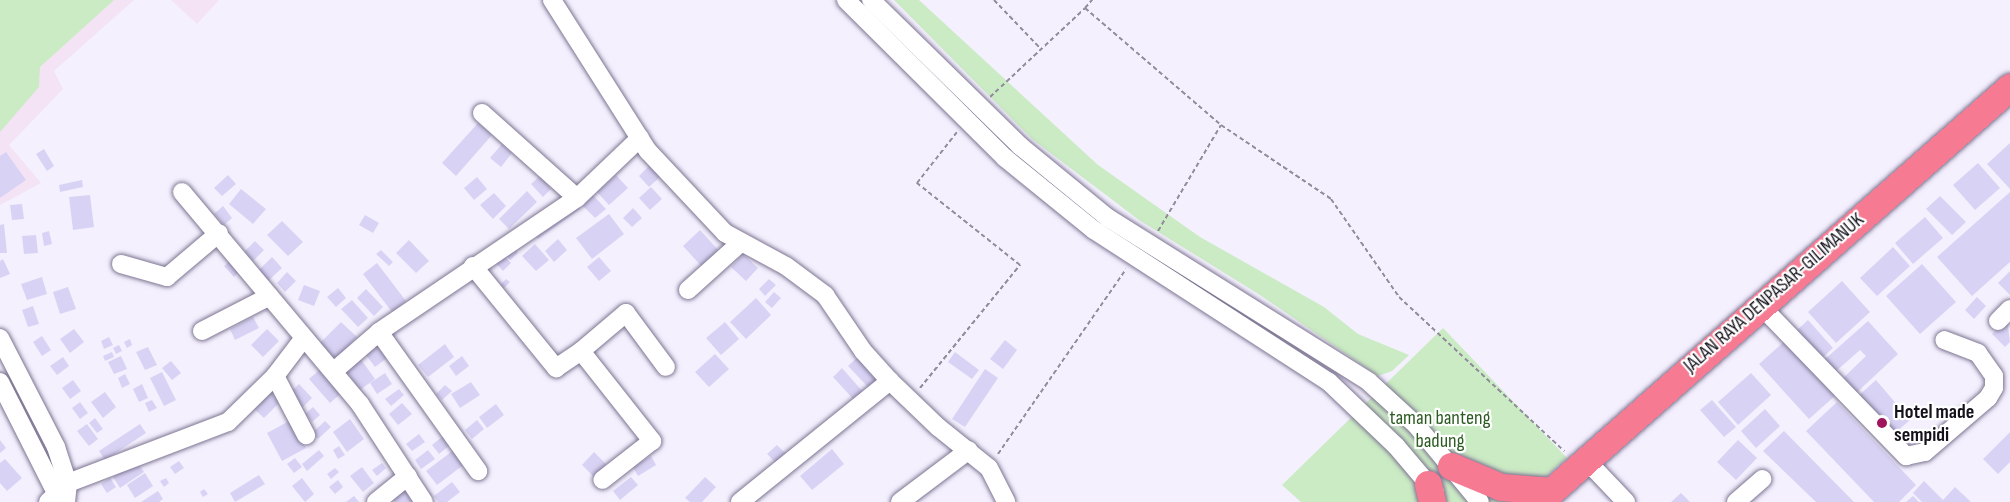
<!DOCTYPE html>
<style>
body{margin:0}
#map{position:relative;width:2010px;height:502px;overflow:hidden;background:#f4f0fe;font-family:"Sofia Sans Condensed",sans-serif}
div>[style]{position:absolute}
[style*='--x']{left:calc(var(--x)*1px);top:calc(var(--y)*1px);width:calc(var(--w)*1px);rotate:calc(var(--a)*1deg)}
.commercial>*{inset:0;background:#f3e3f5}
.green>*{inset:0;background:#cbebc4}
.building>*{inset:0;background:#d8d3f4}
.path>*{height:2px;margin-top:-1px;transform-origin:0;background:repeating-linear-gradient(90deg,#908c99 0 4.5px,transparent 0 7.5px)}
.roads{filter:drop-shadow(0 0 2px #7d7491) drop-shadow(0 0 2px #7d7491)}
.minor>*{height:18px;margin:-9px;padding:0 9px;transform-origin:9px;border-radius:9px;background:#fff}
.highway>*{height:27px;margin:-13.5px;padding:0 13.5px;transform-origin:13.5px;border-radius:13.5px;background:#f57a92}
.dots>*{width:16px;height:16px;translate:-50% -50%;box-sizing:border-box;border:3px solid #fff;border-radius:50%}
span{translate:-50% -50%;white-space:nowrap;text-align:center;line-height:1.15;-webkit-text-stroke:4.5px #fff;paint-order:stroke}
.street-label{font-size:20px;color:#14111b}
.poi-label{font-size:20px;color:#14111b;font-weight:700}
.left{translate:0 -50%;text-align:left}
.park-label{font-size:20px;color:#2c5b22}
</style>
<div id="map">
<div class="commercial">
<div style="clip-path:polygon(0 0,134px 0,54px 71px,63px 89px,9px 145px,41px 183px,0 205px)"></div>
<div style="clip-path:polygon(171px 0,219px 0,197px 24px)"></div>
</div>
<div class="green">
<div style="clip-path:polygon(0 0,114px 0,40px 67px,39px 87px,0 132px)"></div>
<div style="clip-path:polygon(894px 0,919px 0,1098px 165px,1200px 237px,1324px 307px,1358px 334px,1409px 355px,1392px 371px,1378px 376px,1260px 295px,1139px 220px,1032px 139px)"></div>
<div style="clip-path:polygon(1443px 328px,1567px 458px,1517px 502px,1301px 502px,1282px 485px)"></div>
</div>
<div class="building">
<div style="clip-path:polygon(478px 123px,492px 135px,456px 176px,442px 163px)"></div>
<div style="clip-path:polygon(2010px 143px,2010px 189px,1987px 164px)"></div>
<div style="clip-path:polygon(502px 144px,512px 153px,501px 167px,490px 158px)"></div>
<div style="clip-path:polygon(44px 149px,54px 166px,47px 171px,36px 154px)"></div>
<div style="clip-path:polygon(6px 152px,26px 180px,0 198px,0 156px)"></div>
<div style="clip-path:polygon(1978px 163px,2000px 188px,1975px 210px,1953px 185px)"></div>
<div style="clip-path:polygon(649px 166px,660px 177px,649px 187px,639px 176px)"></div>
<div style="clip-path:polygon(228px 175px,236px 184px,222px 196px,214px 188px)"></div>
<div style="clip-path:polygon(616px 175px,628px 188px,609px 205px,597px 192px)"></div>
<div style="clip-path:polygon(540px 176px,551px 189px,543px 197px,531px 184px)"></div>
<div style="clip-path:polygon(477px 177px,487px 189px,474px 200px,464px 188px)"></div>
<div style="clip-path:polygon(82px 180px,83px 187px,60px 192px,59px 185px)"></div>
<div style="clip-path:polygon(651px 187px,662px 199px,650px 210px,639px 198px)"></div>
<div style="clip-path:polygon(241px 189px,266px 209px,253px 224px,229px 204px)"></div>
<div style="clip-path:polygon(527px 191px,537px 202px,509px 229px,499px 219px)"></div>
<div style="clip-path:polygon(590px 192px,606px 209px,595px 218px,579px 202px)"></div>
<div style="clip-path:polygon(2010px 192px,2010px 262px,1972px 296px,1937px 257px)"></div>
<div style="clip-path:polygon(494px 193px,506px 206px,493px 219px,480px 205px)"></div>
<div style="clip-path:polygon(90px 195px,94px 227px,73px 230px,69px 197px)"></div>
<div style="clip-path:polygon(1940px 196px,1966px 222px,1952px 235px,1926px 209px)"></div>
<div style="clip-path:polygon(575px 202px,580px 209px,538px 239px,533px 233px)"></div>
<div style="clip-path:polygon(22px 204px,24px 219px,12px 220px,10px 205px)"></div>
<div style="clip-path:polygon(223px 206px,232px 218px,224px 225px,214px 214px)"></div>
<div style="clip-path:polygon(633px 208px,642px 218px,632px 227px,623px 218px)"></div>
<div style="clip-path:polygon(609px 214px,624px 234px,592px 259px,576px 238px)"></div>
<div style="clip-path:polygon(365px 215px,379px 223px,373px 233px,359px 225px)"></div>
<div style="clip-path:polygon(1925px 217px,1943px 238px,1913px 264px,1895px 243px)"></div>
<div style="clip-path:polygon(282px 221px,303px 242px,288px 256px,267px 235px)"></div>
<div style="clip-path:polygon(4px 224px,7px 253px,0 253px,0 225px)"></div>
<div style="clip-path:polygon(700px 230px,720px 252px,703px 268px,683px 246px)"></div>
<div style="clip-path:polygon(49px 231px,52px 244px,44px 246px,42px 233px)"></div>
<div style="clip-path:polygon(36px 235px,38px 253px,24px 254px,22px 236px)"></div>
<div style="clip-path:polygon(558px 239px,567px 250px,554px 262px,545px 251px)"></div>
<div style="clip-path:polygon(409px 240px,429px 261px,416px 273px,396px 253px)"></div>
<div style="clip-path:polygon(255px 241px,264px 250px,253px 261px,244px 252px)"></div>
<div style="clip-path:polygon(535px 244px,549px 260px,536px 271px,522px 256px)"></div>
<div style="clip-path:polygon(514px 247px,518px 253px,510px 260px,505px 254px)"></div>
<div style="clip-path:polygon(1893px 247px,1910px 266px,1877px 296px,1860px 278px)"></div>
<div style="clip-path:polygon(381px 250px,393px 262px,389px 266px,376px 254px)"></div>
<div style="clip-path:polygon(743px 254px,758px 268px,746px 281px,731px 267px)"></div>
<div style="clip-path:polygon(504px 256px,511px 263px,503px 271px,496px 263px)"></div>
<div style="clip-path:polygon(272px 257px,282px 268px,267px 282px,257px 272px)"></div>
<div style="clip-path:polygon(599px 257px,611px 271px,599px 281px,587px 267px)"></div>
<div style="clip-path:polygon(3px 259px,10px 274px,0 278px,0 261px)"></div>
<div style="clip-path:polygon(232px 259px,242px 269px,234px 277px,224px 266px)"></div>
<div style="clip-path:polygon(377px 263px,406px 301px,392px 312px,363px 274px)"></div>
<div style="clip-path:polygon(1922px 264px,1956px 302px,1920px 334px,1886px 296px)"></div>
<div style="clip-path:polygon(2010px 271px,2010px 295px,1998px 283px)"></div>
<div style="clip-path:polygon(287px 272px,296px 281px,285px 292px,277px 283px)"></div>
<div style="clip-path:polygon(42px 277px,47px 294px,27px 300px,21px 284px)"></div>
<div style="clip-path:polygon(506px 279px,510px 282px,504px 288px,500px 285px)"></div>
<div style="clip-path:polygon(769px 279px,776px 285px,765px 296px,759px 289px)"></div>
<div style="clip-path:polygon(1842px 281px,1870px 312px,1836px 343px,1808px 312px)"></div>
<div style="clip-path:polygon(304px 285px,320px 291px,314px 306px,298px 300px)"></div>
<div style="clip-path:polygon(68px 287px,76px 309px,60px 314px,53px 292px)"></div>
<div style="clip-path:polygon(338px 288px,346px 298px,336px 307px,327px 297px)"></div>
<div style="clip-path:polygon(366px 289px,383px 307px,374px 316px,357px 298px)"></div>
<div style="clip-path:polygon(774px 292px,781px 298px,772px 308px,765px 302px)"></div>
<div style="clip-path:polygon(1977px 297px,1986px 306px,1974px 319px,1965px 310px)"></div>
<div style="clip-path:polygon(756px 298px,771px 315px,746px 339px,730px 322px)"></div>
<div style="clip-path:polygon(352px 300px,368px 318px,358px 327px,341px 309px)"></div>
<div style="clip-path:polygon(33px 306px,39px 324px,28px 327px,22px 310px)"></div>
<div style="clip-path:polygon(253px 317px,259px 328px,235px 340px,230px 329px)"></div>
<div style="clip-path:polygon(2007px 318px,2010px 342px,2005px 347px,1992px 334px)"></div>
<div style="clip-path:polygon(1808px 320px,1833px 348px,1819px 361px,1794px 333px)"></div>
<div style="clip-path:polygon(1868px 321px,1898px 354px,1853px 396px,1839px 382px,1866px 356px,1860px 350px,1835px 372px,1824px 360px)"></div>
<div style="clip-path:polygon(341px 322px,357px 337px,336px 359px,320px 343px)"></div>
<div style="clip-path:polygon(725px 322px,739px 339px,721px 355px,706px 338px)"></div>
<div style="clip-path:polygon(74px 329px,84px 342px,70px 353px,60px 339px)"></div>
<div style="clip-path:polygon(267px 329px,279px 341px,263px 357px,251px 345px)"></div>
<div style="clip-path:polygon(42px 336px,51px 350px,42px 356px,33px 342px)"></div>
<div style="clip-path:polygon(109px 337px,113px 345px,104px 349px,101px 341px)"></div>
<div style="clip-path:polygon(130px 339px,132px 345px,127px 348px,124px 342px)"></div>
<div style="clip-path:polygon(1787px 339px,1837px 394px,1809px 419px,1759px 364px)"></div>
<div style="clip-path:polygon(1005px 340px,1017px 350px,1003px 369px,990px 359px)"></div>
<div style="clip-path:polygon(445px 344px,454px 357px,428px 377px,418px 365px)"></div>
<div style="clip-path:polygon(119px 345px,122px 351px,116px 354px,113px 348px)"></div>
<div style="clip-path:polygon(378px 346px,387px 358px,375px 367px,366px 355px)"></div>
<div style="clip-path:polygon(148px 347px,157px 365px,145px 370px,136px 352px)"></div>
<div style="clip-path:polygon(112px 352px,114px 357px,105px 361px,103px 356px)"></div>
<div style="clip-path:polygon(955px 352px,979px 370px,972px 379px,948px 362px)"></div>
<div style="clip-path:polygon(715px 354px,729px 369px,709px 387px,695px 372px)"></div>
<div style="clip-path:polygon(121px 356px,127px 369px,114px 374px,108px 362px)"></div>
<div style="clip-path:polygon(462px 356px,469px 366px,456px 376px,449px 366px)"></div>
<div style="clip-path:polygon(63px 357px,69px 366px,57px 375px,50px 366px)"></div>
<div style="clip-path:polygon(858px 357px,878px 378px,868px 387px,848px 366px)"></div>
<div style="clip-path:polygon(360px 358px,375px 379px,360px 390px,345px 369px)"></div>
<div style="clip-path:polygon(171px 361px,181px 373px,172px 380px,162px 368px)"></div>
<div style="clip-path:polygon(324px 366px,345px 390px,330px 403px,309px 379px)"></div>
<div style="clip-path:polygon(842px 368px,864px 393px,855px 401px,833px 377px)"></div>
<div style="clip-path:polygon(985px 369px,998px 378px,965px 427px,952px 419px)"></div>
<div style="clip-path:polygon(162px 372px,176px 400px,164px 406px,150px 378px)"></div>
<div style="clip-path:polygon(385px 373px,392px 384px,377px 394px,370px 383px)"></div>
<div style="clip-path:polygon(1751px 373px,1771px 395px,1738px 425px,1718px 402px)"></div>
<div style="clip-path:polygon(125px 374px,130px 384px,122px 388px,118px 378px)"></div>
<div style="clip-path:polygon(73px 380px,81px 391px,70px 399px,62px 388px)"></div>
<div style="clip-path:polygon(1876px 380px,1910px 420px,1890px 437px,1856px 398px)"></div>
<div style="clip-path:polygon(471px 382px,480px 395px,460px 408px,451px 394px)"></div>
<div style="clip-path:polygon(142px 384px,148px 398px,139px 402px,133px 389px)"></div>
<div style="clip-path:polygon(299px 384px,312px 398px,302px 408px,289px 394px)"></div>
<div style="clip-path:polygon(445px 385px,452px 391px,442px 400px,436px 394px)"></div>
<div style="clip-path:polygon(399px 389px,404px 395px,391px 406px,385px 399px)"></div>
<div style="clip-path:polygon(269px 391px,280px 402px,264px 418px,252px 407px)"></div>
<div style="clip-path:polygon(105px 392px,116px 407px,103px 418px,91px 402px)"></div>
<div style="clip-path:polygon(152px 400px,157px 408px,149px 412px,145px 403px)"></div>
<div style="clip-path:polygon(1712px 400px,1736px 427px,1724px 437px,1700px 410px)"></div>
<div style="clip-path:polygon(80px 402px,88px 413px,80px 419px,72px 408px)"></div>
<div style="clip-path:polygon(1837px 402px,1916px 485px,1899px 502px,1874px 502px,1806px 431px)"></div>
<div style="clip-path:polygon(402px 403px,412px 414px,398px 425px,389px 414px)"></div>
<div style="clip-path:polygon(496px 404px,504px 415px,487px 428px,479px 417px)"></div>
<div style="clip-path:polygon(313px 407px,320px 415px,312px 422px,305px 414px)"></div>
<div style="clip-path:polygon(1765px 409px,1780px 426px,1756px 448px,1741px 431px)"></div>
<div style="clip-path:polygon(95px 418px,103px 429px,97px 433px,89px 423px)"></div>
<div style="clip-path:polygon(350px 419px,364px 439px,347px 452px,333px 432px)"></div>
<div style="clip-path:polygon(291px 420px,306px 448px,282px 461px,267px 433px)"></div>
<div style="clip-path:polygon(477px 420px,484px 429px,472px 439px,465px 430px)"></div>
<div style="clip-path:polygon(325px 421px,331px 427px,318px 439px,312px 433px)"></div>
<div style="clip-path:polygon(87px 424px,98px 439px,89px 446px,77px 431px)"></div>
<div style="clip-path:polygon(140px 424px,146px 433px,105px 460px,99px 451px)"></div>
<div style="clip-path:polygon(1784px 431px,1854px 502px,1816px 502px,1763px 451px)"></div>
<div style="clip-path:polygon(448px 432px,455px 441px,439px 454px,432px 445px)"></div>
<div style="clip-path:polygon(2010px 432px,2010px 462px,1998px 474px,1983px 459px)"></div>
<div style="clip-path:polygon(419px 434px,425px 442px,412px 451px,406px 444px)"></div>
<div style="clip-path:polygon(0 440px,6px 448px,0 453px)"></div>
<div style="clip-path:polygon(1738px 440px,1757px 458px,1736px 480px,1717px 462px)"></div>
<div style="clip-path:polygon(777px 445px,786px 454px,776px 463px,767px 454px)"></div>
<div style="clip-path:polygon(339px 446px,345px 455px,338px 459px,333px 450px)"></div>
<div style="clip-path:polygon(455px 449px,466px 463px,437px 485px,426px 471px)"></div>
<div style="clip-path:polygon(832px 449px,844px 464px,812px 490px,800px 476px)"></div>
<div style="clip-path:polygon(319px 450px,324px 456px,307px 471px,302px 464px)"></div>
<div style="clip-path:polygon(428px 450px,435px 459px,421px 469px,415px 460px)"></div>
<div style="clip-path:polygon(594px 452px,606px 464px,594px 477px,582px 465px)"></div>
<div style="clip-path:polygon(651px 456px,656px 465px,638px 476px,633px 467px)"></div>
<div style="clip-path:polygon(295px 458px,302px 467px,294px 473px,287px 464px)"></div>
<div style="clip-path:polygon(5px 459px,22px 478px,7px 491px,0 483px,0 463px)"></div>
<div style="clip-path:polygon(179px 461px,184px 468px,175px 474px,170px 467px)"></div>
<div style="clip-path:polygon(137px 462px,144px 472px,120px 488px,113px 477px)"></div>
<div style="clip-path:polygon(382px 463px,386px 468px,377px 476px,372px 470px)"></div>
<div style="clip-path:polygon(362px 467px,374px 483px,363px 492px,350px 476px)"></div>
<div style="clip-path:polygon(335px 468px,339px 472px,331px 479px,327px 474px)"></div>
<div style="clip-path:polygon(145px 473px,153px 486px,135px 498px,127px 485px)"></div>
<div style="clip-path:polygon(259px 475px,265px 484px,235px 502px,230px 493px)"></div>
<div style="clip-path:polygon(631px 477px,638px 485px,620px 500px,613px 491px)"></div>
<div style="clip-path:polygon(705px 477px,716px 487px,702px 502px,690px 502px,685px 498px)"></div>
<div style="clip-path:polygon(110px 478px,116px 487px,107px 493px,101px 484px)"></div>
<div style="clip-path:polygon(166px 478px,169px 483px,164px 487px,160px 481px)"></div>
<div style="clip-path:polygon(302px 478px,314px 494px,305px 502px,292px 486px)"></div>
<div style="clip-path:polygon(338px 480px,343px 487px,335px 494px,329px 487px)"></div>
<div style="clip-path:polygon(1924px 481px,1943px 500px,1955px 487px,1971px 502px,1922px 502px,1913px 493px)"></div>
<div style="clip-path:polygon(452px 482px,460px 492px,447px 502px,438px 502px,434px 496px)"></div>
<div style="clip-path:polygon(405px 485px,419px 502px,395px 502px,391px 496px)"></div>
<div style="clip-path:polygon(204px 489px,208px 494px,203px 497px,200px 492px)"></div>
<div style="clip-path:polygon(158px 491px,163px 499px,159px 502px,141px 502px)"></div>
<div style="clip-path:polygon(1681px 493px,1690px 502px,1671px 502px)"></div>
<div style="clip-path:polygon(354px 496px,359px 502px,346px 502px)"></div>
<div style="clip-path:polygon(1913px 496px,1919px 502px,1906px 502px)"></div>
</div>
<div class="path">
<div style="--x:994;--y:0;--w:68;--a:46.2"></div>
<div style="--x:1085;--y:8;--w:11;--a:-49"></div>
<div style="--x:990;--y:97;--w:130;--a:-43.1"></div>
<div style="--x:1085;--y:8;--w:179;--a:40.7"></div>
<div style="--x:1221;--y:125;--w:133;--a:33.9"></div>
<div style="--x:1331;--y:199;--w:119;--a:55.2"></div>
<div style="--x:1399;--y:297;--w:226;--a:43"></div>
<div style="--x:1158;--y:231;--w:123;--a:-59.3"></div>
<div style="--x:920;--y:388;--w:159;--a:-50.9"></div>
<div style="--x:1020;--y:265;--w:132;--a:-141.5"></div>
<div style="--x:917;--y:183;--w:65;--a:-51.9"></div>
<div style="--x:998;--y:454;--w:225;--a:-55.3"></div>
</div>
<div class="roads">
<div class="minor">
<div style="--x:552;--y:0;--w:179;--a:57.6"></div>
<div style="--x:648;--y:151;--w:112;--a:46.8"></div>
<div style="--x:725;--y:233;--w:69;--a:28.4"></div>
<div style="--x:786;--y:266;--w:49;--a:36.6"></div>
<div style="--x:825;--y:295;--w:68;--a:55.8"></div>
<div style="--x:863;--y:351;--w:40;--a:48"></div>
<div style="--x:890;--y:381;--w:66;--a:43.8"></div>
<div style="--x:938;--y:427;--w:65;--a:38.8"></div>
<div style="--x:989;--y:468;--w:38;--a:63"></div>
<div style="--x:846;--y:0;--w:224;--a:44.8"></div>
<div style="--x:1005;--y:158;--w:114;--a:39"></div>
<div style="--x:1094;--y:230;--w:280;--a:32.9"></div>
<div style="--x:1329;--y:382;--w:93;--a:43.7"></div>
<div style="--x:1396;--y:446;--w:60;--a:49.7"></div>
<div style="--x:871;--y:0;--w:209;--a:44.4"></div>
<div style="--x:1020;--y:146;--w:114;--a:39.3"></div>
<div style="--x:1108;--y:218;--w:308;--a:32.1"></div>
<div style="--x:1369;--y:382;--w:64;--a:42.5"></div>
<div style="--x:1416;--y:425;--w:100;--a:50.3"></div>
<div style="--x:482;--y:113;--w:127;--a:41.8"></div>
<div style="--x:182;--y:192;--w:277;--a:50"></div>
<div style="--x:360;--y:404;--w:117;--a:56.9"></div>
<div style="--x:121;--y:264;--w:48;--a:15.8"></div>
<div style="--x:167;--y:277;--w:68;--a:-40.2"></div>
<div style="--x:473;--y:266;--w:132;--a:50.9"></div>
<div style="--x:556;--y:368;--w:30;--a:-34"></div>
<div style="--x:581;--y:351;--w:115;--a:51.7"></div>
<div style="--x:652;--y:441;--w:63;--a:142"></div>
<div style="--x:688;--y:290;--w:69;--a:-42"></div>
<div style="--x:1761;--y:306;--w:209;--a:46"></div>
<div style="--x:1906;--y:456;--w:19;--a:-12"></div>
<div style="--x:1925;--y:452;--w:83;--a:-40.6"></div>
<div style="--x:1988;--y:398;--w:12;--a:-59"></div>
<div style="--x:1994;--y:388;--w:12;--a:-90"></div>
<div style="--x:1994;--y:376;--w:28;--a:-125"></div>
<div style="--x:1978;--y:353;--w:36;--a:-159"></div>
<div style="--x:1998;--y:321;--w:17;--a:-45"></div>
<div style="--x:202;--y:331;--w:76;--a:-27.2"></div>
<div style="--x:379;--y:332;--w:171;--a:54.5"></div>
<div style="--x:0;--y:338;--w:123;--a:62.8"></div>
<div style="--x:56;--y:447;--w:38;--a:72"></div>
<div style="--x:68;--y:483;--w:19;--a:96"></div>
<div style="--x:581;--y:351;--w:59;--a:-40.2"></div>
<div style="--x:626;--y:313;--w:67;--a:53.5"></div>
<div style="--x:334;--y:371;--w:60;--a:-40.9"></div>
<div style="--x:379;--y:332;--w:239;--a:-34.1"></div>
<div style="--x:577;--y:198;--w:87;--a:-43.6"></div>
<div style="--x:275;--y:376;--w:67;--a:62.3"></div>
<div style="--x:0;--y:382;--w:133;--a:63.2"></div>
<div style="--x:1586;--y:460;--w:58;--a:46.4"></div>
<div style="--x:48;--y:502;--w:28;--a:-44"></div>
<div style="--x:68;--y:483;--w:171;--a:-20.9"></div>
<div style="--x:228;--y:422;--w:66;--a:-44.4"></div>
<div style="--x:275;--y:376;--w:46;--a:-52.9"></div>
<div style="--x:376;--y:502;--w:41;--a:-39.1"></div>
<div style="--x:740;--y:502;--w:193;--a:-38.9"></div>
<div style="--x:900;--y:502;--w:86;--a:-37"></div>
<div style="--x:1736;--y:502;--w:35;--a:-41"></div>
</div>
<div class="highway">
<div style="--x:1451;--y:466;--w:54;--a:22.8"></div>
<div style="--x:1501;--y:487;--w:51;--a:4.5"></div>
<div style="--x:1428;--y:484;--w:18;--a:77"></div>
<div style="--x:1539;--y:502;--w:628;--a:-41.38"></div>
</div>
</div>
<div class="dots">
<div style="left:1882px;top:423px;background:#a0135d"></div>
</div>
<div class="street-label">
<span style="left:1774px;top:293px;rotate:-41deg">JALAN RAYA DENPASAR-GILIMANUK</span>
</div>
<div class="poi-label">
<span class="left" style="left:1894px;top:424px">Hotel made<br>sempidi</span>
</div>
<div class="park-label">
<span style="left:1440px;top:430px">taman banteng<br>badung</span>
</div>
</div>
